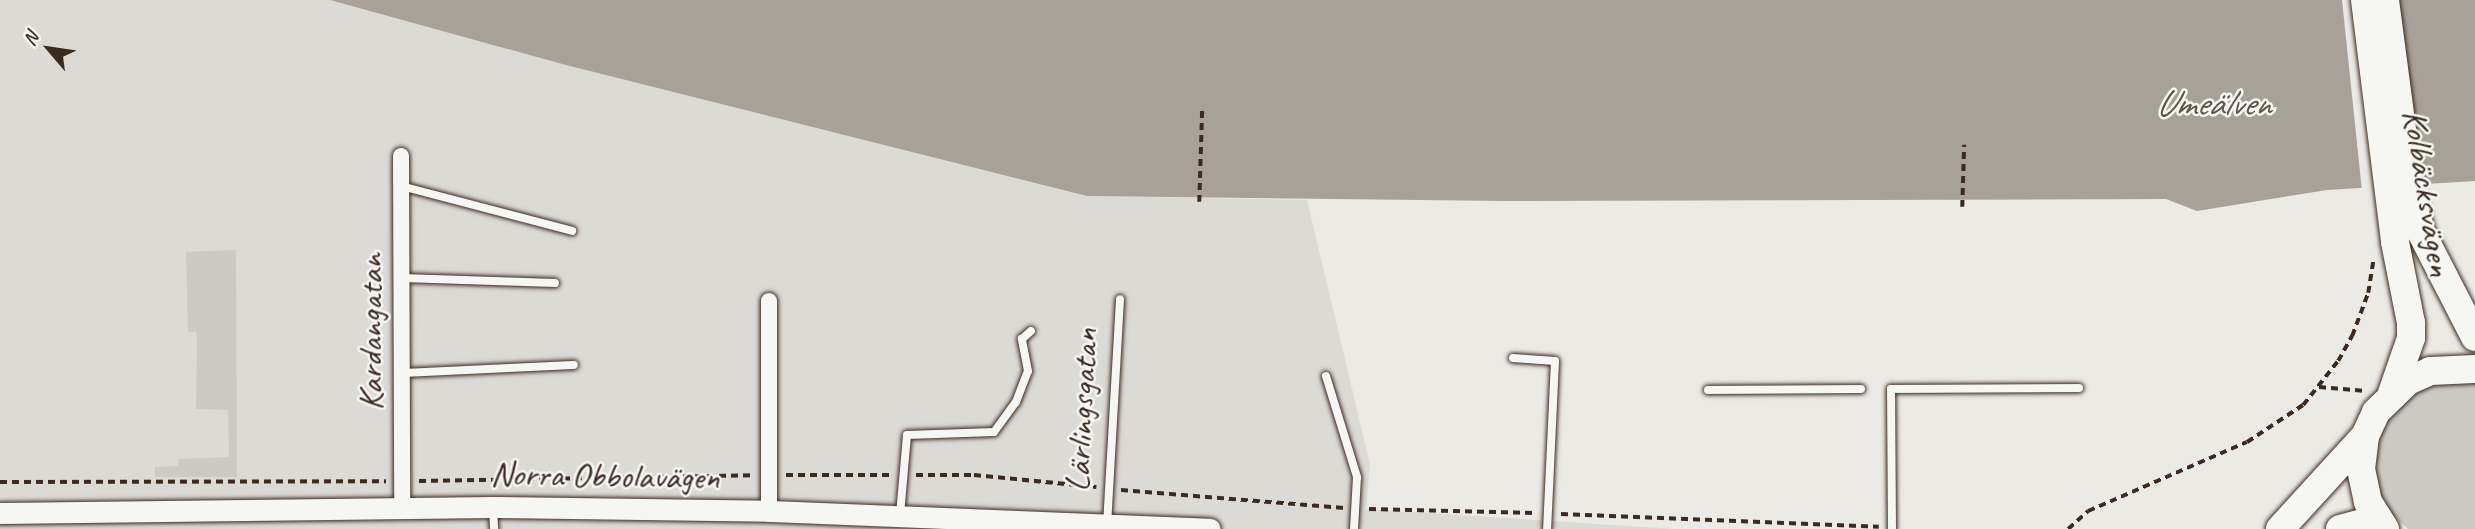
<!DOCTYPE html>
<meta charset="utf-8">
<style>
body{margin:0}
#map{position:relative;width:2475px;height:529px;overflow:hidden;background:#ebeae5;font-family:Caveat,sans-serif}
div>[style]{position:absolute}
[style*='--x']{left:calc(var(--x)*1px);top:calc(var(--y)*1px);width:calc(var(--w)*1px);rotate:calc(var(--a)*1deg)}
.built>*{inset:0;background:#dcdad4}
.green>*{inset:0;background:#cdcac4}
.water>*{inset:0;background:#a8a198}
.pier>*{inset:0;background:#ebeae5}
.path>*{height:3.5px;margin-top:-1.75px;transform-origin:0;background:repeating-linear-gradient(90deg,#3b2a1e 0 7px,transparent 0 12px)}
.roads{filter:drop-shadow(0 0 2px #3b2a1e) drop-shadow(0 0 2px #3b2a1e)}
.lane>*{height:8px;margin:-4px;padding:0 4px;transform-origin:4px;border-radius:4px;background:#f6f6f2}
.street>*{height:16px;margin:-8px;padding:0 8px;transform-origin:8px;border-radius:8px;background:#f6f6f2}
.secondary>*{height:21px;margin:-10.5px;padding:0 10.5px;transform-origin:10.5px;border-radius:10.5px;background:#f6f6f2}
.highway>*{height:28px;margin:-14px;padding:0 14px;transform-origin:14px;border-radius:14px;background:#f6f6f2}
span{translate:-50% -50%;white-space:nowrap;text-align:center;line-height:1.15;-webkit-text-stroke:5px #f6f6f2;paint-order:stroke}
.street-label{font-size:35px;color:#3b2a1e}
.water-label{font-size:37px;color:#615449;font-style:italic}
.north{position:absolute;left:14px;top:14px;width:70px;height:70px;-webkit-text-stroke:5px #f6f6f2;paint-order:stroke;rotate:299deg;font-size:19px;font-weight:700;line-height:28px;text-align:center;color:#3b2a1e}
.north::after{content:'';display:block;margin:auto;width:24px;height:32px;background:#3b2a1e;clip-path:polygon(50% 0,100% 100%,50% 72%,0 100%)}
</style>
<div id="map">
<div class="built">
<div style="clip-path:polygon(0 0,330px 0,562px 64px,1087px 196px,1307px 200px,1370px 464px,1366px 509px,1675px 529px,0 529px)"></div>
</div>
<div class="green">
<div style="clip-path:polygon(236px 250px,237px 477px,155px 477px,155px 467px,178px 466px,179px 459px,229px 457px,228px 410px,196px 409px,197px 337px,196px 332px,188px 332px,186px 252px)"></div>
<div style="clip-path:polygon(2435px 380px,2475px 381px,2475px 529px,2408px 529px,2389px 511px,2376px 487px,2372px 460px,2376px 433px,2390px 410px)"></div>
</div>
<div class="water">
<div style="clip-path:polygon(330px 0,2475px 0,2475px 181px,2327px 190px,2197px 211px,2166px 199px,1504px 201px,1087px 196px,562px 64px)"></div>
</div>
<div class="pier">
<div style="clip-path:polygon(2342px 0,2392px 0,2419px 189px,2362px 191px)"></div>
</div>
<div class="path">
<div style="--x:1199;--y:202;--w:93;--a:-88.2"></div>
<div style="--x:1962;--y:207;--w:62;--a:-88.2"></div>
<div style="--x:2319;--y:387;--w:47;--a:4.9"></div>
<div style="--x:786;--y:475;--w:104;--a:0"></div>
<div style="--x:916;--y:475;--w:58;--a:0"></div>
<div style="--x:974;--y:475;--w:123;--a:5.6"></div>
<div style="--x:419;--y:481;--w:335;--a:-1"></div>
<div style="--x:0;--y:482;--w:386;--a:-0.1"></div>
<div style="--x:1121;--y:490;--w:224;--a:4.6"></div>
<div style="--x:1369;--y:509;--w:167;--a:1.4"></div>
<div style="--x:1561;--y:514;--w:318;--a:2.3"></div>
<div style="--x:2068;--y:529;--w:27;--a:-42"></div>
<div style="--x:2088;--y:511;--w:173;--a:-23.5"></div>
<div style="--x:2247;--y:442;--w:67;--a:-33.5"></div>
<div style="--x:2303;--y:405;--w:56;--a:-51.5"></div>
<div style="--x:2338;--y:361;--w:29;--a:-61"></div>
<div style="--x:2352;--y:336;--w:46;--a:-69.6"></div>
<div style="--x:2368;--y:293;--w:33;--a:-81"></div>
</div>
<div class="roads">
<div class="lane">
<div style="--x:401;--y:186;--w:177;--a:14.7"></div>
<div style="--x:402;--y:278;--w:153;--a:1.9"></div>
<div style="--x:1513;--y:358;--w:42;--a:4.1"></div>
<div style="--x:1555;--y:361;--w:168;--a:92.7"></div>
<div style="--x:402;--y:373;--w:172;--a:-2.7"></div>
<div style="--x:1326;--y:376;--w:106;--a:72.9"></div>
<div style="--x:1357;--y:477;--w:52;--a:93.3"></div>
<div style="--x:1708;--y:390;--w:153;--a:-0.4"></div>
<div style="--x:493;--y:507;--w:22;--a:87"></div>
<div style="--x:900;--y:515;--w:80;--a:-85"></div>
<div style="--x:907;--y:435;--w:87;--a:-2"></div>
<div style="--x:994;--y:432;--w:37;--a:-54"></div>
<div style="--x:1016;--y:402;--w:33;--a:-69"></div>
<div style="--x:1028;--y:371;--w:33;--a:-101"></div>
<div style="--x:1022;--y:339;--w:12;--a:-42"></div>
<div style="--x:1107;--y:525;--w:226;--a:-86.7"></div>
<div style="--x:1892;--y:529;--w:140;--a:-90.4"></div>
<div style="--x:1891;--y:389;--w:188;--a:-0.3"></div>
</div>
<div class="street">
<div style="--x:401;--y:156;--w:353;--a:89.8"></div>
<div style="--x:769;--y:511;--w:210;--a:-90"></div>
</div>
<div class="secondary">
<div style="--x:0;--y:513;--w:493;--a:-0.7"></div>
<div style="--x:493;--y:507;--w:276;--a:0.8"></div>
<div style="--x:769;--y:511;--w:441;--a:2.3"></div>
</div>
<div class="highway">
<div style="--x:2365;--y:0;--w:244;--a:82.9"></div>
<div style="--x:2395;--y:242;--w:83;--a:78.8"></div>
<div style="--x:2411;--y:323;--w:15;--a:90"></div>
<div style="--x:2411;--y:338;--w:58;--a:109.1"></div>
<div style="--x:2385;--y:0;--w:193;--a:82.5"></div>
<div style="--x:2410;--y:191;--w:42;--a:75"></div>
<div style="--x:2421;--y:232;--w:118;--a:62.8"></div>
<div style="--x:2280;--y:529;--w:126;--a:-47.6"></div>
<div style="--x:2340;--y:529;--w:23;--a:-15"></div>
<div style="--x:2362;--y:523;--w:21;--a:8"></div>
<div style="--x:2385;--y:529;--w:32;--a:-122"></div>
<div style="--x:2368;--y:502;--w:34;--a:-102"></div>
<div style="--x:2361;--y:469;--w:33;--a:-83"></div>
<div style="--x:2365;--y:436;--w:26;--a:-65"></div>
<div style="--x:2376;--y:412;--w:45;--a:-44.1"></div>
<div style="--x:2408;--y:381;--w:24;--a:-24"></div>
<div style="--x:2430;--y:371;--w:45;--a:-2.5"></div>
</div>
</div>
<div class="street-label">
<span style="left:2427px;top:193px;rotate:81deg">Kolbäcksvägen</span>
<span style="left:371px;top:332px;rotate:-90deg">Kardangatan</span>
<span style="left:1082px;top:410px;rotate:-87deg">Lärlingsgatan</span>
<span style="left:605px;top:476px;rotate:1deg">Norra Obbolavägen</span>
</div>
<div class="water-label">
<span style="left:2213px;top:103px">Umeälven</span>
</div>
<div class="north">N</div>
</div>
